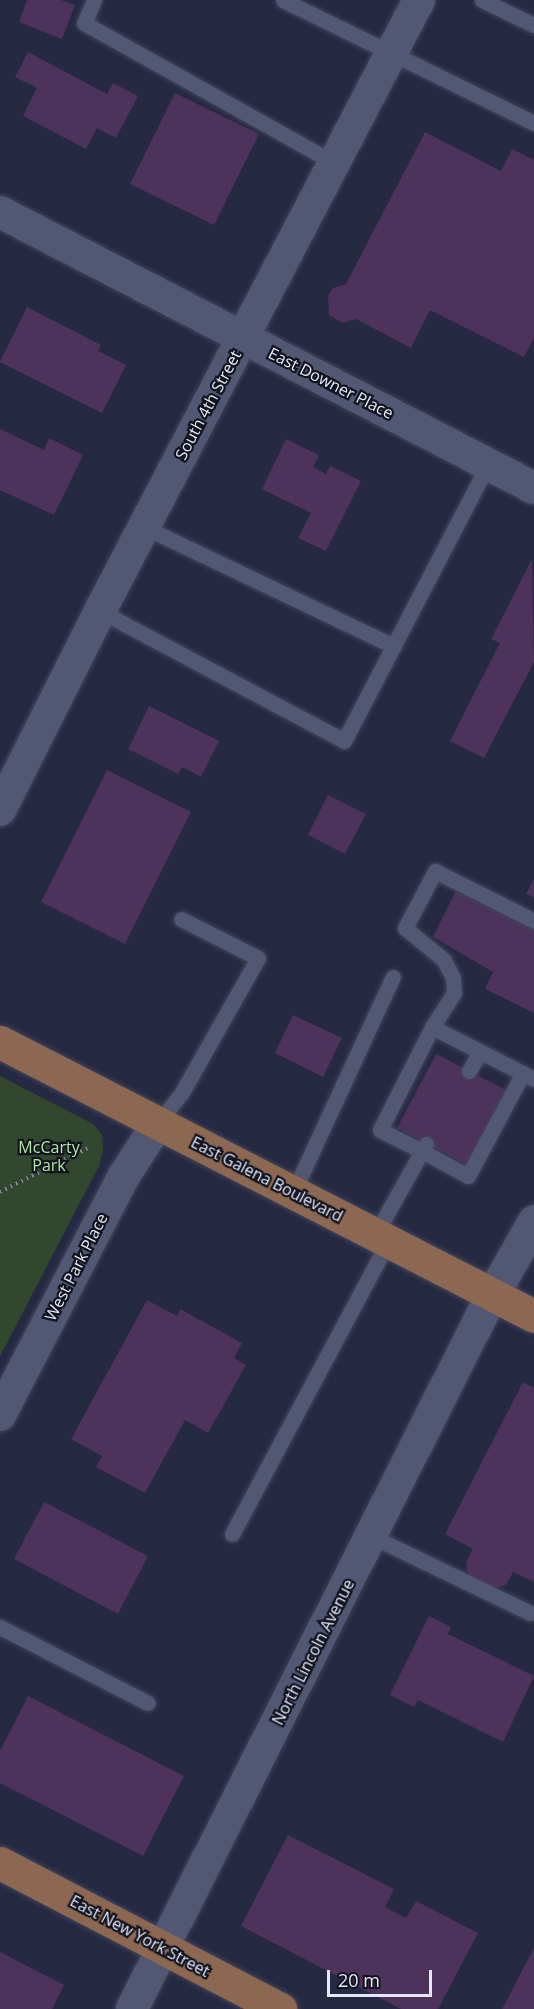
<!DOCTYPE html>
<style>
body{margin:0}
#map{position:relative;width:534px;height:2009px;overflow:hidden;background:#252942;font-family:"Open Sans",sans-serif}
div>[style]{position:absolute}
[style*='--x']{left:calc(var(--x)*1px);top:calc(var(--y)*1px);width:calc(var(--w)*1px);rotate:calc(var(--a)*1deg)}
.green>*{inset:0;background:#32482e}
.building>*{inset:0;background:#4d325c}
.path>*{height:4px;margin-top:-2px;transform-origin:0;background:repeating-linear-gradient(90deg,#888ba0 0 1.5px,transparent 0 6px)}
.roads{filter:drop-shadow(0 0 2px #43455a) drop-shadow(0 0 2px #43455a)}
.lane>*{height:15px;margin:-7.5px;padding:0 7.5px;transform-origin:7.5px;border-radius:7.5px;background:#525773}
.street>*{height:32px;margin:-16px;padding:0 16px;transform-origin:16px;border-radius:16px;background:#525773}
.secondary>*{height:33px;margin:-16.5px;padding:0 16.5px;transform-origin:16.5px;border-radius:16.5px;background:#525773}
.primary>*{height:33px;margin:-16.5px;padding:0 16.5px;transform-origin:16.5px;border-radius:16.5px;background:#8c6751}
span{translate:-50% -50%;white-space:nowrap;text-align:center;line-height:1.15;-webkit-text-stroke:4.5px #11131e;paint-order:stroke}
.street-label{font-size:16px;color:#e6e9fa}
.park-label{font-size:16px;color:#aee7a5}
.scale{position:absolute;left:327px;top:1970px;width:105px;height:27px;box-sizing:border-box;border:3px solid #e6e9fa;border-top:0;padding-left:8px;font-size:18px;line-height:21px;white-space:nowrap;color:#e6e9fa;-webkit-text-stroke:4px #11131e;paint-order:stroke}
</style>
<div id="map">
<div class="green">
<div style="clip-path:polygon(0 1076px,93px 1124px,102px 1135px,103px 1148px,100px 1164px,0 1356px)"></div>
</div>
<div class="building">
<div style="clip-path:polygon(27px 0,61px 0,75px 5px,62px 39px,19px 22px)"></div>
<div style="clip-path:polygon(28px 52px,107px 94px,113px 83px,138px 96px,116px 138px,97px 128px,86px 149px,23px 116px,37px 88px,15px 77px)"></div>
<div style="clip-path:polygon(175px 93px,259px 134px,214px 225px,130px 184px)"></div>
<div style="clip-path:polygon(425px 132px,501px 171px,512px 149px,534px 160px,534px 338px,524px 357px,430px 310px,411px 348px,356px 319px,343px 323px,329px 315px,328px 296px,333px 288px,346px 284px)"></div>
<div style="clip-path:polygon(27px 307px,101px 345px,98px 351px,126px 365px,102px 413px,0 362px)"></div>
<div style="clip-path:polygon(0 429px,44px 450px,49px 438px,83px 455px,54px 515px,0 490px)"></div>
<div style="clip-path:polygon(286px 439px,319px 455px,313px 467px,326px 474px,330px 466px,361px 481px,326px 551px,298px 538px,311px 513px,262px 489px)"></div>
<div style="clip-path:polygon(532px 559px,534px 662px,484px 758px,450px 741px,500px 643px,491px 639px)"></div>
<div style="clip-path:polygon(149px 706px,219px 741px,201px 777px,182px 767px,178px 774px,128px 749px)"></div>
<div style="clip-path:polygon(107px 770px,191px 812px,125px 944px,41px 902px)"></div>
<div style="clip-path:polygon(328px 795px,366px 814px,345px 854px,308px 835px)"></div>
<div style="clip-path:polygon(534px 879px,534px 898px,526px 894px)"></div>
<div style="clip-path:polygon(456px 891px,534px 930px,534px 1013px,485px 989px,493px 972px,433px 937px)"></div>
<div style="clip-path:polygon(293px 1015px,342px 1038px,323px 1077px,275px 1053px)"></div>
<div style="clip-path:polygon(436px 1054px,506px 1090px,467px 1165px,397px 1128px)"></div>
<div style="clip-path:polygon(147px 1300px,177px 1316px,180px 1309px,242px 1343px,234px 1358px,246px 1365px,208px 1433px,185px 1420px,145px 1493px,96px 1467px,102px 1456px,71px 1439px)"></div>
<div style="clip-path:polygon(523px 1382px,534px 1388px,534px 1582px,513px 1572px,506px 1585px,490px 1589px,468px 1577px,466px 1562px,473px 1549px,445px 1534px)"></div>
<div style="clip-path:polygon(44px 1502px,148px 1556px,118px 1614px,14px 1559px)"></div>
<div style="clip-path:polygon(429px 1616px,451px 1627px,448px 1634px,534px 1676px,503px 1742px,418px 1700px,414px 1707px,390px 1695px)"></div>
<div style="clip-path:polygon(28px 1696px,184px 1776px,143px 1856px,0 1783px,0 1751px)"></div>
<div style="clip-path:polygon(288px 1835px,394px 1889px,385px 1907px,406px 1918px,416px 1901px,478px 1933px,438px 2009px,401px 2009px,241px 1926px)"></div>
<div style="clip-path:polygon(534px 1948px,534px 2009px,502px 2009px)"></div>
<div style="clip-path:polygon(0 1952px,64px 1985px,52px 2009px,0 2009px)"></div>
</div>
<div class="path">
<div style="--x:0;--y:1192;--w:101;--a:-26.6"></div>
</div>
<div class="roads">
<div class="lane">
<div style="--x:94;--y:0;--w:25;--a:113"></div>
<div style="--x:84;--y:23;--w:287;--a:29.2"></div>
<div style="--x:283;--y:0;--w:280;--a:26.1"></div>
<div style="--x:482;--y:0;--w:58;--a:25.7"></div>
<div style="--x:144;--y:527;--w:277;--a:25.5"></div>
<div style="--x:100;--y:611;--w:276;--a:28"></div>
<div style="--x:344;--y:741;--w:312;--a:-62.5"></div>
<div style="--x:432;--y:1027;--w:114;--a:27"></div>
<div style="--x:469;--y:1071;--w:22;--a:-60"></div>
<div style="--x:158;--y:1123;--w:37;--a:-52"></div>
<div style="--x:181;--y:1094;--w:156;--a:-60.5"></div>
<div style="--x:258;--y:958;--w:86;--a:-153.1"></div>
<div style="--x:426;--y:1144;--w:8;--a:120"></div>
<div style="--x:422;--y:1151;--w:52;--a:28.5"></div>
<div style="--x:468;--y:1176;--w:117;--a:-61.9"></div>
<div style="--x:293;--y:1193;--w:238;--a:-65.2"></div>
<div style="--x:375;--y:1235;--w:96;--a:-60.8"></div>
<div style="--x:422;--y:1151;--w:47;--a:-153.4"></div>
<div style="--x:380;--y:1130;--w:115;--a:-63.2"></div>
<div style="--x:432;--y:1027;--w:40;--a:-57.1"></div>
<div style="--x:454;--y:993;--w:15;--a:-94"></div>
<div style="--x:453;--y:978;--w:20;--a:-117"></div>
<div style="--x:444;--y:960;--w:50;--a:-140.6"></div>
<div style="--x:405;--y:928;--w:64;--a:-62.2"></div>
<div style="--x:435;--y:871;--w:111;--a:26.8"></div>
<div style="--x:232;--y:1534;--w:331;--a:-61.9"></div>
<div style="--x:371;--y:1536;--w:177;--a:25.8"></div>
<div style="--x:0;--y:1627;--w:166;--a:27.2"></div>
</div>
<div class="street">
<div style="--x:0;--y:212;--w:601;--a:27.33"></div>
<div style="--x:0;--y:810;--w:223;--a:-63.3"></div>
<div style="--x:100;--y:611;--w:689;--a:-62.43"></div>
<div style="--x:0;--y:1415;--w:269;--a:-62.6"></div>
<div style="--x:124;--y:1176;--w:63;--a:-57.3"></div>
<div style="--x:132;--y:2009;--w:800;--a:-63.24"></div>
</div>
<div class="secondary">
<div style="--x:492;--y:1295;--w:85;--a:-60.4"></div>
</div>
<div class="primary">
<div style="--x:0;--y:1042;--w:600;--a:27.16"></div>
<div style="--x:0;--y:1863;--w:316;--a:27.5"></div>
</div>
</div>
<div class="street-label">
<span style="left:331px;top:383px;rotate:27deg">East Downer Place</span>
<span style="left:208px;top:405px;rotate:-62deg">South 4th Street</span>
<span style="left:267px;top:1179px;rotate:27deg">East Galena Boulevard</span>
<span style="left:76px;top:1267px;rotate:-63deg">West Park Place</span>
<span style="left:313px;top:1652px;rotate:-63deg">North Lincoln Avenue</span>
<span style="left:140px;top:1936px;rotate:28deg">East New York Street</span>
</div>
<div class="park-label">
<span style="left:49px;top:1156px">McCarty<br>Park</span>
</div>
<div class="scale">20 m</div>
</div>
